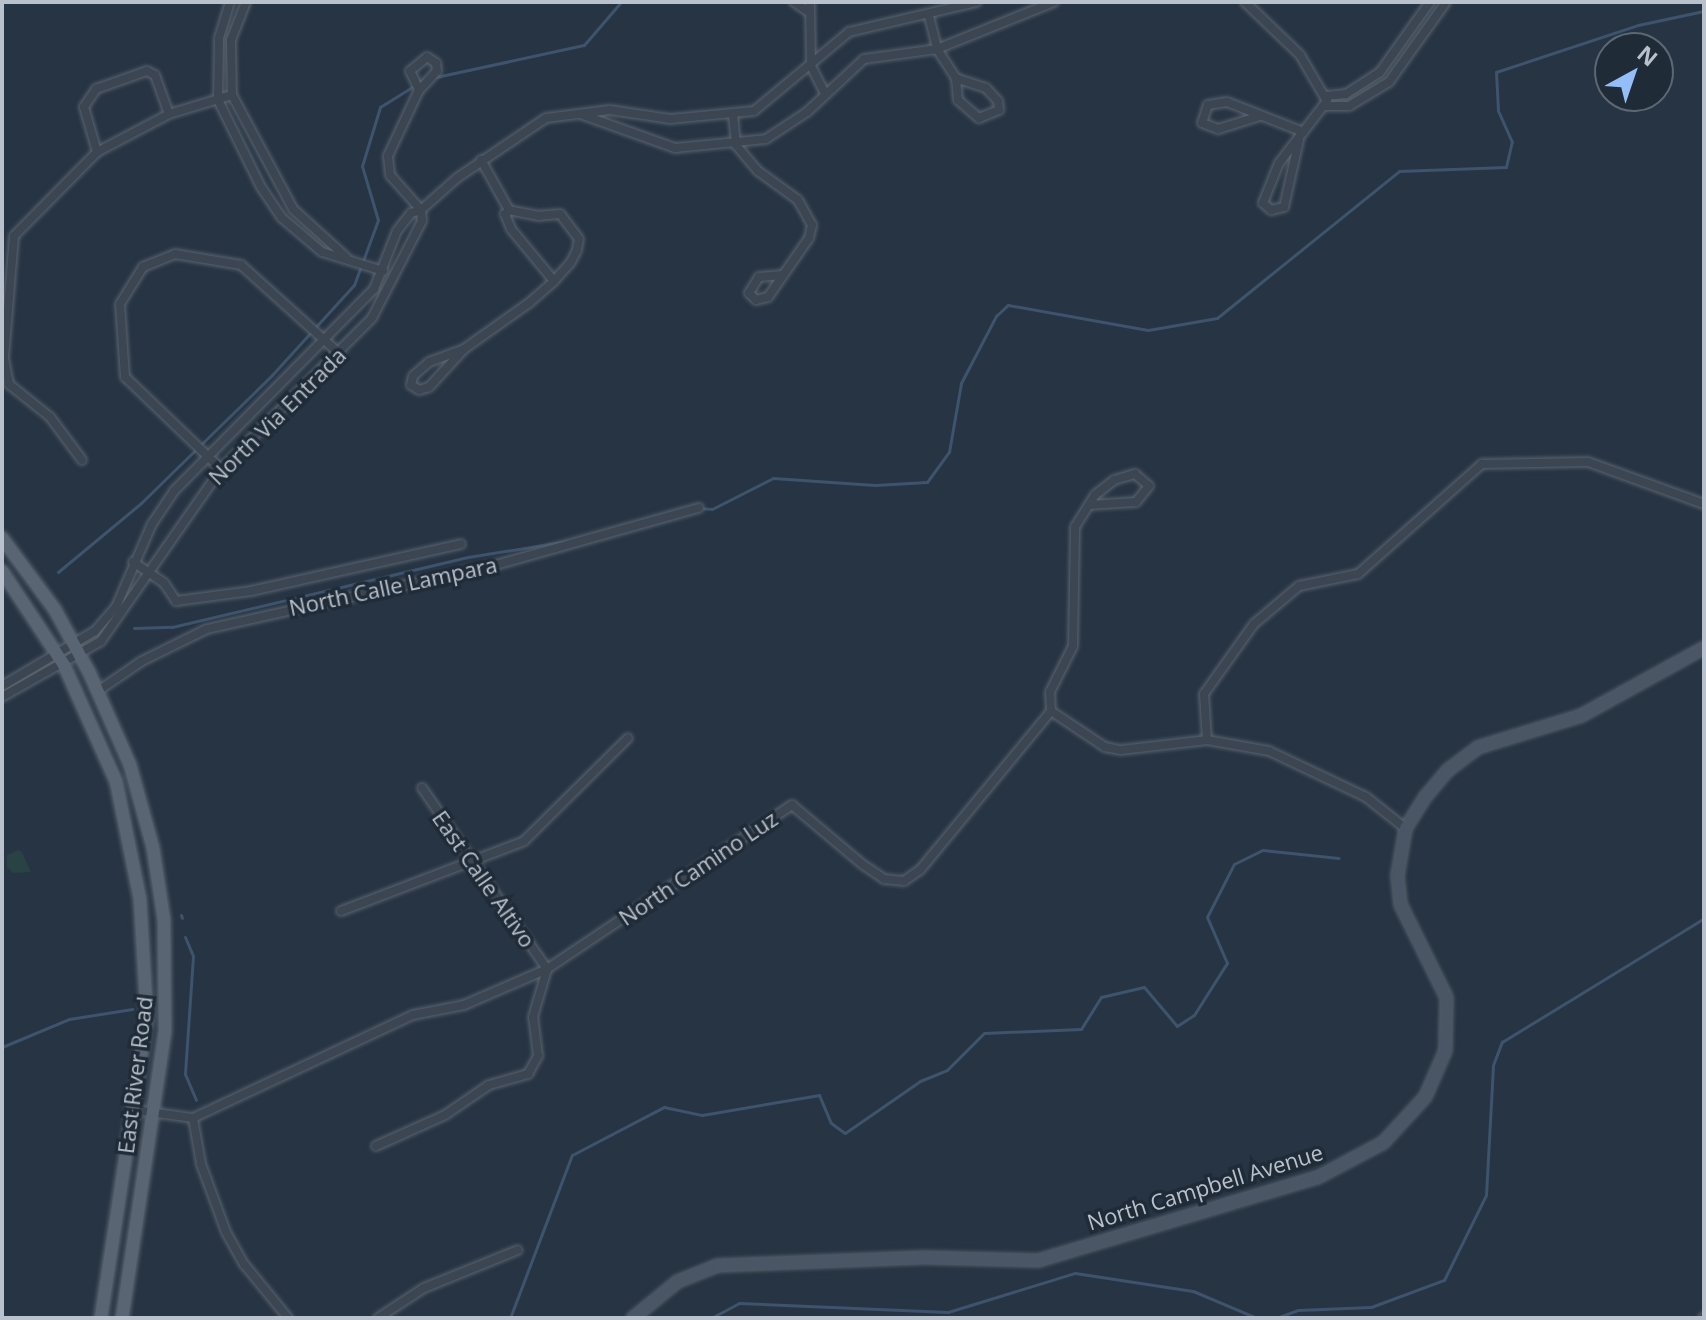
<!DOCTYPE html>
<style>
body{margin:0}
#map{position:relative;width:1706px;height:1320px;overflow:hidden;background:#273443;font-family:"Open Sans",sans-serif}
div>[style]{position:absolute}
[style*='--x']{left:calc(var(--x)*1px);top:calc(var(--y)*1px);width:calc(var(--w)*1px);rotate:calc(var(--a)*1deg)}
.green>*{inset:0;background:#294244}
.stream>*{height:3px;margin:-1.5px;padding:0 1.5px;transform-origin:1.5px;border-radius:1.5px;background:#3e536c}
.roads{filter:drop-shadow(0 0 2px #5a6470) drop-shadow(0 0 2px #5a6470)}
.minor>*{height:8px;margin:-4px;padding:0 4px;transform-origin:4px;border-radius:4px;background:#3c4653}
.secondary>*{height:11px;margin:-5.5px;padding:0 5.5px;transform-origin:5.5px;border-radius:5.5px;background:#4a5566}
.primary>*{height:12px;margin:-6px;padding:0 6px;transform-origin:6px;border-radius:6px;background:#5a6573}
span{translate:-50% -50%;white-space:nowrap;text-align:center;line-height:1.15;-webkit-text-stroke:7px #202b38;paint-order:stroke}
.street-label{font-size:22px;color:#b9c1cd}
.frame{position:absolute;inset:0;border:4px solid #b9c1cd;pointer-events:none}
.north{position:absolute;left:1594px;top:32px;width:80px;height:80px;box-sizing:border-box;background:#202b38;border:2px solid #5d6774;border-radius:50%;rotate:40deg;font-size:22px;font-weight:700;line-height:32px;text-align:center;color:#b9c1cd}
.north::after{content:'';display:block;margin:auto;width:28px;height:36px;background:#93bef8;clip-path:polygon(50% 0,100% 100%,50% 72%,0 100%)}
</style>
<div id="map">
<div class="green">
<div style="clip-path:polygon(18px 850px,22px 852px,31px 872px,13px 873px,7px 867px,7px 855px)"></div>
</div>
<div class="stream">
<div style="--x:436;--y:77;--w:151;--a:-12.2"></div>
<div style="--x:584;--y:45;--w:57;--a:-49.3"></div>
<div style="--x:700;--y:508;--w:12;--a:5"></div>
<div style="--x:712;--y:509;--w:68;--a:-26.9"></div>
<div style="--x:773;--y:478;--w:102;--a:3.9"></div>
<div style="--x:875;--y:485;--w:52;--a:-3.3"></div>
<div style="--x:927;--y:482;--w:37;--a:-54"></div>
<div style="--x:949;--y:452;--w:70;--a:-80.1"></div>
<div style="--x:961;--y:383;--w:76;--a:-62.4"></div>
<div style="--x:996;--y:316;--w:16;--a:-43"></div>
<div style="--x:1008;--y:305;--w:142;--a:10.1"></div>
<div style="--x:1148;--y:330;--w:70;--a:-9.9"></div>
<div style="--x:1217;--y:318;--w:234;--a:-38.9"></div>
<div style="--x:1399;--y:171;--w:107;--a:-2.1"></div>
<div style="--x:1506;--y:167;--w:26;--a:-77"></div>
<div style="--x:1512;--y:142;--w:35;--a:-114"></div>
<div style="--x:1498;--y:110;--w:38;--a:-93"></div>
<div style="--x:1496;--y:72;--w:150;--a:-18.3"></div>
<div style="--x:1638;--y:25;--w:67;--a:-12"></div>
<div style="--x:58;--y:572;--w:108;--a:-39.7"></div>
<div style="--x:141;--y:503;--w:183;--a:-44.3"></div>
<div style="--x:272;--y:375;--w:122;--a:-47.7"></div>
<div style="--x:354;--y:285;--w:69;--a:-69.7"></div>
<div style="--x:378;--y:220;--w:56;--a:-106.5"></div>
<div style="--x:362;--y:166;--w:62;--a:-73"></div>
<div style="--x:380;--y:107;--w:53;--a:-31.9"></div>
<div style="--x:134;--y:628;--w:38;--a:-2"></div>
<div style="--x:172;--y:627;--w:304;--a:-13.3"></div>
<div style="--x:468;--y:557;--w:101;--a:-9.1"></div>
<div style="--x:181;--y:915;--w:3;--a:72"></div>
<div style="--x:185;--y:937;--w:21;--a:67"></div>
<div style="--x:193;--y:956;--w:118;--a:93.9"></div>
<div style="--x:185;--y:1074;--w:28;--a:67"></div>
<div style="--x:2;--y:1047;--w:73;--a:-22.7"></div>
<div style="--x:69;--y:1019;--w:64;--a:-9"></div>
<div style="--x:510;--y:1318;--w:174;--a:-69.2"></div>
<div style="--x:572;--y:1155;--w:104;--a:-27.6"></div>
<div style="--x:664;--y:1107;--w:39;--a:12"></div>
<div style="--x:702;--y:1115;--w:119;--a:-9.7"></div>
<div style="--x:819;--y:1095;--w:30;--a:67"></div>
<div style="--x:831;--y:1123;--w:17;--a:36"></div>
<div style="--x:845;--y:1133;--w:91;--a:-34.7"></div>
<div style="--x:920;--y:1081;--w:29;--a:-22"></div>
<div style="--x:947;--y:1070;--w:52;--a:-45"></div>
<div style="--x:984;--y:1033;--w:97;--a:-2.4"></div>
<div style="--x:1081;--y:1029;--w:38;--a:-58"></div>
<div style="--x:1101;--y:997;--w:44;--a:-13.1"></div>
<div style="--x:1144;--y:987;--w:51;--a:49.8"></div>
<div style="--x:1177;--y:1026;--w:20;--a:-33"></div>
<div style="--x:1194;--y:1015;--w:62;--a:-57.6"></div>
<div style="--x:1227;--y:963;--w:50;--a:-113.5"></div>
<div style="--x:1207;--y:917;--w:59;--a:-63"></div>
<div style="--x:1234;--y:864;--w:32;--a:-26"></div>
<div style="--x:1263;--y:850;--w:76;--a:6"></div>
<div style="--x:711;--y:1318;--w:32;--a:-28"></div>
<div style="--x:739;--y:1303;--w:209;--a:2.5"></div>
<div style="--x:948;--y:1312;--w:133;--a:-17.1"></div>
<div style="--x:1075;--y:1273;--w:119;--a:8.7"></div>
<div style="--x:1193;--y:1291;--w:69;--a:22.9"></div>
<div style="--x:1276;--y:1318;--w:23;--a:-20"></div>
<div style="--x:1298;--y:1310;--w:73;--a:-2.4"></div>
<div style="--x:1371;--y:1307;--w:78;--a:-20.3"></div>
<div style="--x:1444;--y:1280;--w:95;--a:-63.7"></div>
<div style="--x:1486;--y:1195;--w:130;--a:-86.9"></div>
<div style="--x:1493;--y:1065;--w:25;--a:-69"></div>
<div style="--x:1502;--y:1042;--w:237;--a:-31.5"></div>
</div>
<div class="roads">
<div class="minor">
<div style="--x:230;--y:2;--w:38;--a:107"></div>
<div style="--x:219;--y:38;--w:62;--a:90.9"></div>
<div style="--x:218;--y:100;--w:97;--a:63.7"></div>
<div style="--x:261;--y:187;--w:37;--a:56"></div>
<div style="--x:282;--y:218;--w:52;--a:40.4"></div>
<div style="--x:322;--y:252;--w:64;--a:17.3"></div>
<div style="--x:246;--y:2;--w:41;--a:111.5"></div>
<div style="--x:231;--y:40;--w:55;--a:89"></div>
<div style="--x:232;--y:95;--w:129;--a:61.8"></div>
<div style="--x:293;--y:209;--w:72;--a:42.2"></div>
<div style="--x:794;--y:2;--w:18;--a:34"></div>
<div style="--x:810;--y:2;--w:64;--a:89.1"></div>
<div style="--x:811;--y:66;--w:31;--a:63"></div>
<div style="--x:1245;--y:2;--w:76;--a:43.9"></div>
<div style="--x:1300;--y:55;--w:53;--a:59.6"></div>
<div style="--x:1327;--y:101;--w:78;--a:127.7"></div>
<div style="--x:1279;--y:163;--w:43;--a:111.8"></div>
<div style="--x:1263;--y:203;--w:11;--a:41"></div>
<div style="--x:1271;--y:210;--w:13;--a:-13"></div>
<div style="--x:1284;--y:207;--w:69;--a:-77.4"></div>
<div style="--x:929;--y:16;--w:34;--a:76"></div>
<div style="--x:937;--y:49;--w:35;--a:57"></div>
<div style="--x:956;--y:78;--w:22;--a:85"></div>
<div style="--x:958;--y:100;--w:28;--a:41"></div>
<div style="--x:979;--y:118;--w:22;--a:-22"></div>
<div style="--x:999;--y:110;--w:9;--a:-96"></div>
<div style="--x:998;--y:101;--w:18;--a:-133"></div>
<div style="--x:986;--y:88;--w:32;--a:-162"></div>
<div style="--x:419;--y:90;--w:21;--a:-115"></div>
<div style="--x:410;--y:71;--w:22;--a:-39"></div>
<div style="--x:427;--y:57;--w:11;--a:34"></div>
<div style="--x:436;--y:63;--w:8;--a:83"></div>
<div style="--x:437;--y:71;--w:26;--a:133"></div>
<div style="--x:419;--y:90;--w:73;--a:115.2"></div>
<div style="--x:388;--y:156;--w:19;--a:84"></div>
<div style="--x:390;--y:175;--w:47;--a:48.5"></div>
<div style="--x:421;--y:210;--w:48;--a:-41.6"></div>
<div style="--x:457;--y:178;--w:107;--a:-34"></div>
<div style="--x:546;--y:118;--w:64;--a:-7.1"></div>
<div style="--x:610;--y:110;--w:61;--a:8.5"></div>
<div style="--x:670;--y:119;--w:84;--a:-5.4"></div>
<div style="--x:754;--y:111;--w:124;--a:-39.7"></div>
<div style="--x:849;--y:32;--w:131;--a:-13.2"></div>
<div style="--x:1326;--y:96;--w:20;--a:-6"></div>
<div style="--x:1346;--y:94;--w:40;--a:-32.9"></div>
<div style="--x:1380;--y:72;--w:86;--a:-54.5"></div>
<div style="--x:1325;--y:106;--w:24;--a:0"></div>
<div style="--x:1349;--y:106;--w:47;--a:-31"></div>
<div style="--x:1389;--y:82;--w:98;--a:-54.5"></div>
<div style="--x:580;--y:114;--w:101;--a:19.7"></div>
<div style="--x:675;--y:148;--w:91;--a:-5.6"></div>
<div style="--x:766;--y:139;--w:49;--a:-33.4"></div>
<div style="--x:807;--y:112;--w:78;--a:-42.9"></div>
<div style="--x:864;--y:59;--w:74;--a:-7.8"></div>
<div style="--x:937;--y:49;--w:126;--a:-21.9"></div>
<div style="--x:733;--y:115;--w:30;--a:84"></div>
<div style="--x:736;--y:145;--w:34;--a:50"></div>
<div style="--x:758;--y:171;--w:49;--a:35.9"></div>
<div style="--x:798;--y:200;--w:29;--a:61"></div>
<div style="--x:812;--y:225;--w:13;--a:103"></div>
<div style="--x:809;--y:238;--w:72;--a:124.8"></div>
<div style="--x:768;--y:297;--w:12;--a:166"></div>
<div style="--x:756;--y:300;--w:10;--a:-135"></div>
<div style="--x:749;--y:293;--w:19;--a:-58"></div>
<div style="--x:759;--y:277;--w:24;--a:-5"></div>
<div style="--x:1257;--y:117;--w:41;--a:162.9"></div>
<div style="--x:1218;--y:129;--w:17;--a:-159"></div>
<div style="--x:1202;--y:123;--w:19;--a:-72"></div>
<div style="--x:1208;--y:105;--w:19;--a:-9"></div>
<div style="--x:1227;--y:102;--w:82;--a:21.5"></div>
<div style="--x:97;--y:152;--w:47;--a:-106.1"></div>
<div style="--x:84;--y:107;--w:22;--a:-56"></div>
<div style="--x:96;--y:89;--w:54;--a:-19.4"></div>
<div style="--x:147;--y:71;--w:9;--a:27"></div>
<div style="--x:155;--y:75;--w:41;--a:70.3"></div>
<div style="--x:481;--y:160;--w:57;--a:60.8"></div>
<div style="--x:464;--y:349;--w:52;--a:132.6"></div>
<div style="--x:429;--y:387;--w:10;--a:163"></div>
<div style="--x:419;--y:390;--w:9;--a:-148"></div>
<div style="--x:411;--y:385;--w:9;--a:-77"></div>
<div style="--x:413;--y:376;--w:21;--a:-41"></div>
<div style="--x:429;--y:362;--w:37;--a:-20"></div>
<div style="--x:464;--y:349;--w:80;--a:-35.3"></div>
<div style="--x:529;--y:303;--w:33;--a:-41"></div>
<div style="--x:554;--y:281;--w:25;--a:-48"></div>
<div style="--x:571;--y:262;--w:13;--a:-63"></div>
<div style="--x:577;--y:250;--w:11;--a:-80"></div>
<div style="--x:579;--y:239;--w:31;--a:-127"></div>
<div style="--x:560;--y:214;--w:21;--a:175"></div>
<div style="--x:539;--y:216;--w:31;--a:-169"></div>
<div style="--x:509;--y:210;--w:6;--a:135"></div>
<div style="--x:505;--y:214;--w:16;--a:68"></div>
<div style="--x:511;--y:229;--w:67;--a:50.4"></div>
<div style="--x:82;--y:460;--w:54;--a:-126.7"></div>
<div style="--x:50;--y:417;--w:53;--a:-141.2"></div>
<div style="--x:9;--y:384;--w:26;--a:-101"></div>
<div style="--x:4;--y:358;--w:122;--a:-85.3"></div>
<div style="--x:14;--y:236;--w:118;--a:-45.3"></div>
<div style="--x:97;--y:152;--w:81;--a:-27.8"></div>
<div style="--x:169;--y:114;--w:66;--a:-16.8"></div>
<div style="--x:221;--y:469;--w:133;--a:-136.2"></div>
<div style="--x:125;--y:377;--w:73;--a:-93.9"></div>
<div style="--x:120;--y:304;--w:44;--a:-58.1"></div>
<div style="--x:143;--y:267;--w:35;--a:-22"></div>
<div style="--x:175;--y:254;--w:67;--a:9.5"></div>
<div style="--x:241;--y:265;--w:133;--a:42"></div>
<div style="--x:133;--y:562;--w:37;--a:34"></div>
<div style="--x:164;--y:583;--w:22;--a:56"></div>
<div style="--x:176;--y:601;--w:76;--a:-7.6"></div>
<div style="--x:251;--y:591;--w:215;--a:-12.6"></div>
<div style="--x:2;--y:686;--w:108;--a:-30.6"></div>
<div style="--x:95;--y:631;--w:32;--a:-49"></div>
<div style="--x:116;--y:607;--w:90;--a:-66.6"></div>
<div style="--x:152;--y:524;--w:40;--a:-56"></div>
<div style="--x:174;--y:491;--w:284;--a:-45.3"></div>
<div style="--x:374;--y:289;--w:62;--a:-68.4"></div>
<div style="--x:397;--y:231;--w:23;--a:-52"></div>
<div style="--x:411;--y:213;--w:10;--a:-17"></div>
<div style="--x:421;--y:210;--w:11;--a:85"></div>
<div style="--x:422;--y:221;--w:109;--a:117.3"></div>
<div style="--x:372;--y:318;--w:214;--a:135"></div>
<div style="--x:221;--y:469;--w:210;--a:124.9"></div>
<div style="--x:101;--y:641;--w:114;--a:150.5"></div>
<div style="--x:98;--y:691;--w:53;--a:-34.3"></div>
<div style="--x:142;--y:661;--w:72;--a:-26.2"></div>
<div style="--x:207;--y:629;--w:292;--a:-12.5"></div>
<div style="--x:492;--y:566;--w:215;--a:-15.7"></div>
<div style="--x:1051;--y:711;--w:65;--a:33.7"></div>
<div style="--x:1105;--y:747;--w:16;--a:11"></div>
<div style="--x:1121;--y:750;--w:87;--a:-6.6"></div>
<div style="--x:1207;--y:740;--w:63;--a:10.1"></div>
<div style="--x:1269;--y:751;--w:107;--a:25.4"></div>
<div style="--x:1366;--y:797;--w:50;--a:38.5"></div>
<div style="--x:1051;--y:711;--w:19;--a:-93"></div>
<div style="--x:1050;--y:692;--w:51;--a:-63.4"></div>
<div style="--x:1073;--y:646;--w:119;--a:-89"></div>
<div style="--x:1075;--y:527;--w:38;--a:-58"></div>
<div style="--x:1095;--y:495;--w:24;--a:-38"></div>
<div style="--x:1114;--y:480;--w:22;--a:-16"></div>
<div style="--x:1135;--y:474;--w:18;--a:41"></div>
<div style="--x:1149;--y:486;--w:21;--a:129"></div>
<div style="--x:1136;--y:502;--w:47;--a:176.3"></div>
<div style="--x:1207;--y:740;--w:46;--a:-93.7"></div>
<div style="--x:1204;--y:694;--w:86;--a:-54.5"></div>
<div style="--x:1254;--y:624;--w:59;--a:-40.2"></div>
<div style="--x:1299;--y:586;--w:60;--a:-11.5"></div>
<div style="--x:1358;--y:574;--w:166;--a:-41.6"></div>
<div style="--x:1482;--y:464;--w:106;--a:-1.1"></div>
<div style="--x:1588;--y:462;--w:123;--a:19.9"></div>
<div style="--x:341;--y:911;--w:196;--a:-20.9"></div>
<div style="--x:524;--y:841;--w:146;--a:-44.7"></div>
<div style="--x:135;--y:1110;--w:59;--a:7.9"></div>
<div style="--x:193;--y:1118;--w:243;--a:-25.1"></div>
<div style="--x:413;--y:1015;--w:52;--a:-11.1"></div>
<div style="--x:464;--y:1005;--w:90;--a:-23.4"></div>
<div style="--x:547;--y:969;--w:295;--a:-33.8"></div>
<div style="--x:792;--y:805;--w:92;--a:40.1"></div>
<div style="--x:862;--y:864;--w:27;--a:34"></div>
<div style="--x:884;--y:879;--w:20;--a:6"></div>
<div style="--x:904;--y:881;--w:19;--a:-35"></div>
<div style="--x:920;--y:870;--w:206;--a:-50.5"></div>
<div style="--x:193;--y:1118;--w:47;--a:80.1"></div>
<div style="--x:201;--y:1164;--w:72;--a:69.8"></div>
<div style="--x:226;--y:1232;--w:37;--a:61"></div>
<div style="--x:244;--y:1264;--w:70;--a:50.8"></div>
<div style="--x:376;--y:1146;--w:76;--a:-24.2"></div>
<div style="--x:445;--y:1115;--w:53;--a:-34.3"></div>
<div style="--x:489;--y:1085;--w:41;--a:-15.8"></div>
<div style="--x:528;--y:1074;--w:21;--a:-61"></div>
<div style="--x:538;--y:1056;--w:39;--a:-97"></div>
<div style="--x:533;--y:1017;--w:50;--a:-73.7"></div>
<div style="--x:547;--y:969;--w:220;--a:-124.6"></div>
<div style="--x:378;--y:1318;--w:55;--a:-33.1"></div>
<div style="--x:424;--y:1288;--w:101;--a:-22"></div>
<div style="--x:1703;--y:1318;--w:1;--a:-45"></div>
</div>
<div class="secondary">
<div style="--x:632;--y:1318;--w:58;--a:-39.4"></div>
<div style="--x:677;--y:1281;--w:43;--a:-21.8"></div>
<div style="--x:717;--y:1265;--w:206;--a:-2.2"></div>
<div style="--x:923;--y:1257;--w:115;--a:1.5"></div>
<div style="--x:1038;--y:1260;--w:291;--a:-16.6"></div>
<div style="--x:1317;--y:1177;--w:75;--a:-27.9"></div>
<div style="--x:1383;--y:1142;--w:62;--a:-47.6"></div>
<div style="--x:1425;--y:1096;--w:50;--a:-66.5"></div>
<div style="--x:1445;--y:1050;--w:53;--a:-88.9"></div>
<div style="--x:1446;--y:997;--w:104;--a:-116.3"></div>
<div style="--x:1400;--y:904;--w:29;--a:-96"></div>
<div style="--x:1397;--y:875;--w:48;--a:-80.3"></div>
<div style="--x:1405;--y:828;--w:39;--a:-58"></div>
<div style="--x:1426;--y:795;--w:33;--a:-50"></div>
<div style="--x:1447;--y:770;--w:38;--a:-37"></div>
<div style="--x:1477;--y:747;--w:109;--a:-17.1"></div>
<div style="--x:1581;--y:715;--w:141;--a:-28.9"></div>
</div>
<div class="primary">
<div style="--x:2;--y:538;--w:89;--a:53.6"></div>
<div style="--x:55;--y:610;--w:71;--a:61.3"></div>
<div style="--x:89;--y:672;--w:102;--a:66.2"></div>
<div style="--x:130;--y:765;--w:86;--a:74.5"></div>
<div style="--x:153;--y:848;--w:73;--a:81.3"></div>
<div style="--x:164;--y:920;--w:111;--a:89.5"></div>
<div style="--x:165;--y:1031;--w:290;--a:98.5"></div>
<div style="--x:2;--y:571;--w:113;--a:56.6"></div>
<div style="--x:64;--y:665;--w:127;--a:65.9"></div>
<div style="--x:116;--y:781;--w:120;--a:78.5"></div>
<div style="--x:140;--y:899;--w:118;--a:86.6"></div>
<div style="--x:147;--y:1017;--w:304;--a:98.7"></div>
</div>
</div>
<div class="street-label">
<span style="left:277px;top:416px;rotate:-45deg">North Via Entrada</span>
<span style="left:393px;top:586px;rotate:-12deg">North Calle Lampara</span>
<span style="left:698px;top:868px;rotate:-34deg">North Camino Luz</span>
<span style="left:484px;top:879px;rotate:55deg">East Calle Altivo</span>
<span style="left:135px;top:1075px;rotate:-83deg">East River Road</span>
<span style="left:1205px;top:1187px;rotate:-17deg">North Campbell Avenue</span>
</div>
<div class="frame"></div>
<div class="north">N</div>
</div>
